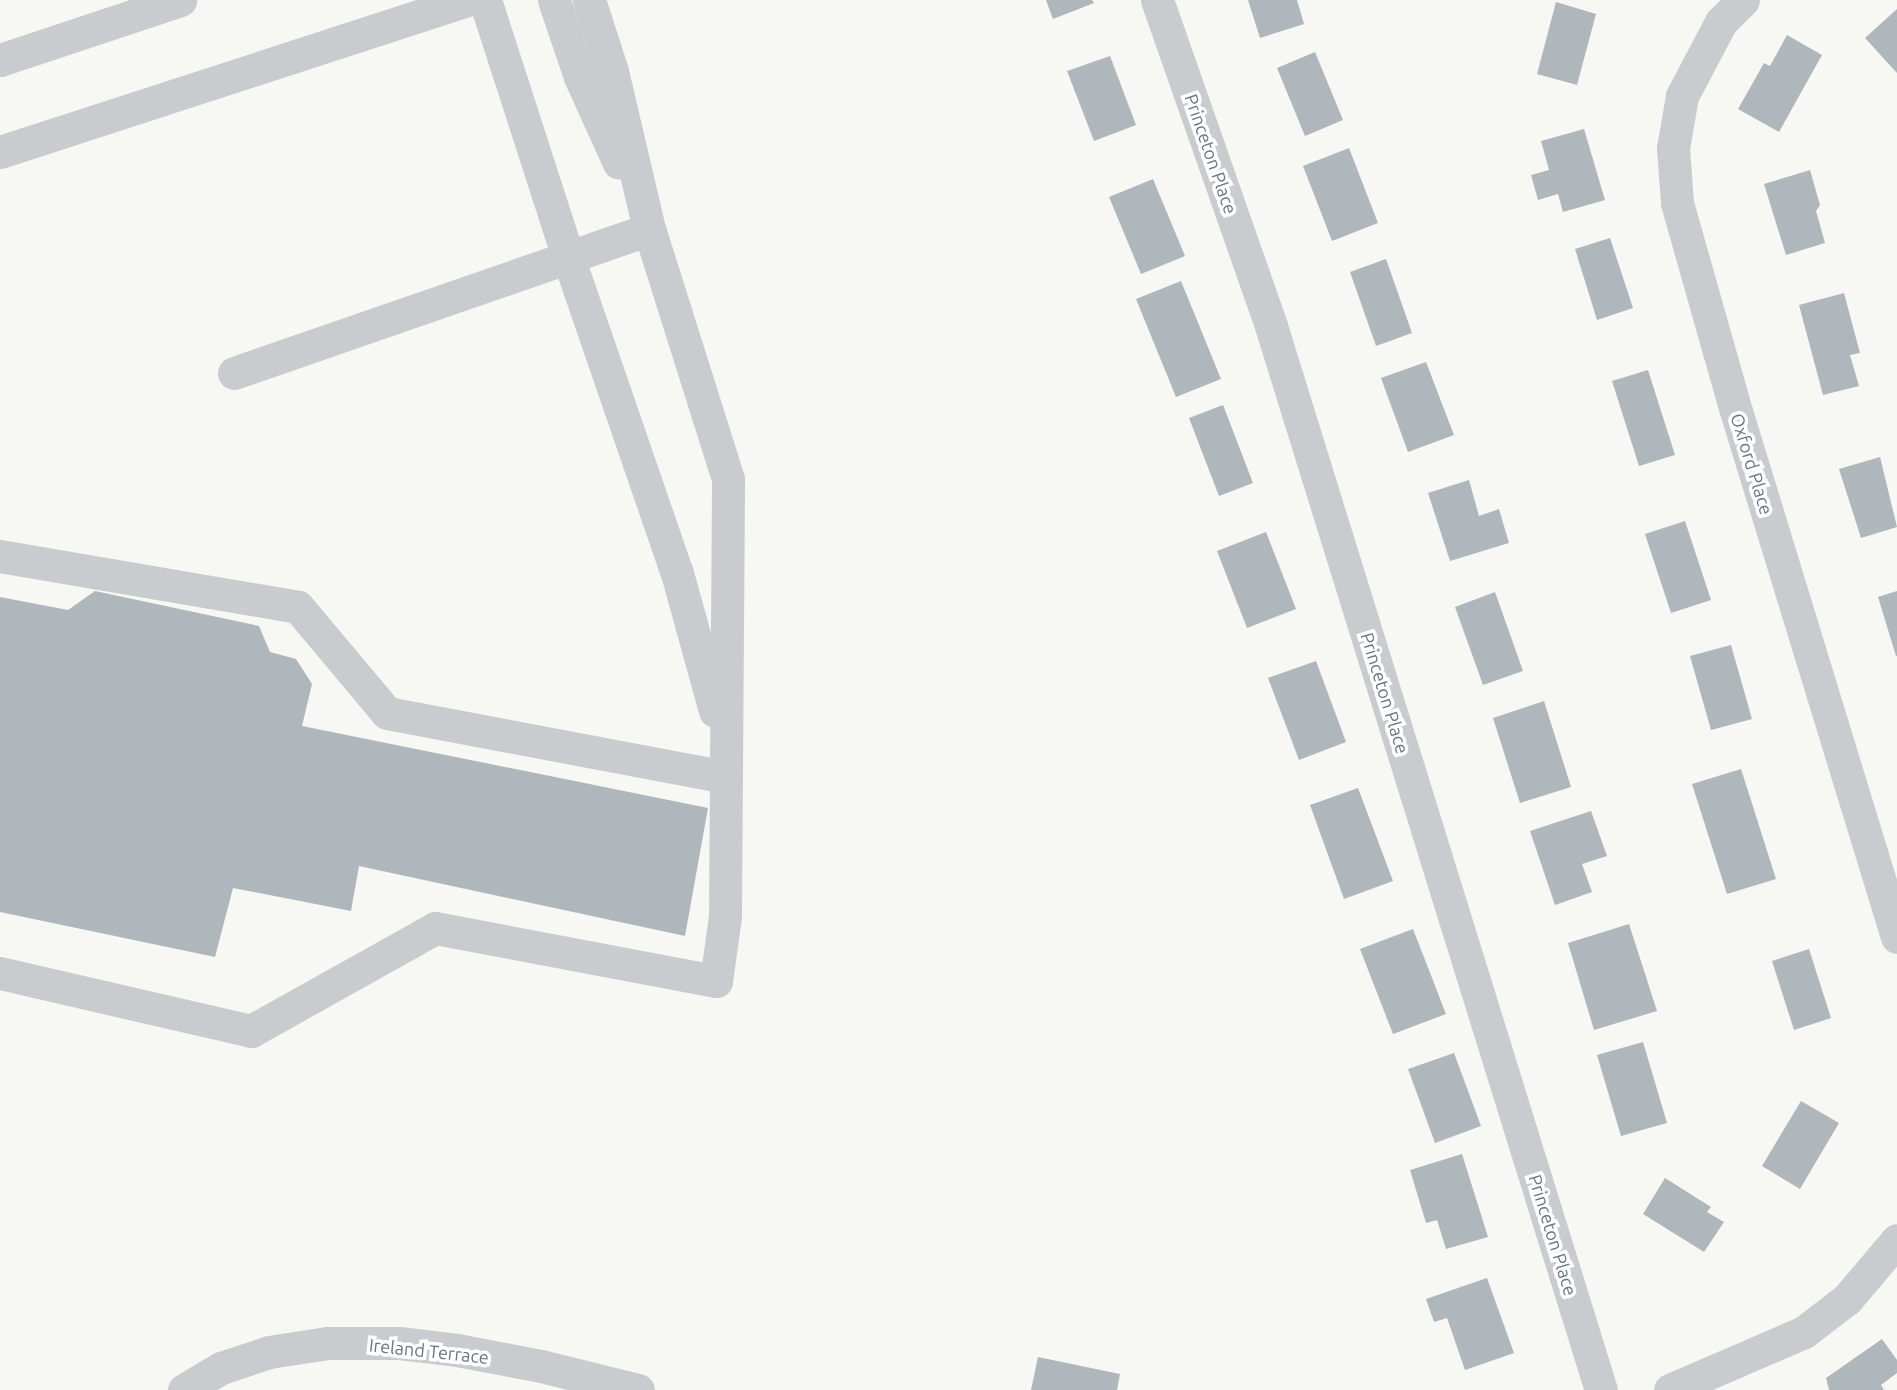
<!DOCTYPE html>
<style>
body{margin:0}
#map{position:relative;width:1897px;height:1390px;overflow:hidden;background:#f7f7f3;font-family:Ubuntu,sans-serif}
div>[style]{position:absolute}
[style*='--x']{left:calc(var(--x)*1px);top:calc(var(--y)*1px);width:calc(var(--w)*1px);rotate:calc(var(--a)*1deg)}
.building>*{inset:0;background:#afb7bd}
.minor>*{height:33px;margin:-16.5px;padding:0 16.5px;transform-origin:16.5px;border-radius:16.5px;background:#c9cccf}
span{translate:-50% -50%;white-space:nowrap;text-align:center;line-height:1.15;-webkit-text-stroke:7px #fff;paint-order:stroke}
.street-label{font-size:18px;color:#637887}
</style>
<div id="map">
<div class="building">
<div style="clip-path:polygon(1046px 0,1092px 0,1094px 3px,1053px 19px)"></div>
<div style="clip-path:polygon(1248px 0,1297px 0,1304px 24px,1260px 38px)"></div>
<div style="clip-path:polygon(1556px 2px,1596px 14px,1577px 85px,1537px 74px)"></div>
<div style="clip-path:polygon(1897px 9px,1897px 73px,1865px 38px)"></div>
<div style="clip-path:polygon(1787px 35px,1822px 55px,1779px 132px,1738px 109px,1764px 63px,1770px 66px)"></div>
<div style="clip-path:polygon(1315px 52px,1343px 120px,1305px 136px,1277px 68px)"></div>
<div style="clip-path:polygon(1110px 56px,1136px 125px,1094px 141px,1067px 71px)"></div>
<div style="clip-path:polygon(1584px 129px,1605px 200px,1563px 212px,1558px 194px,1538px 200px,1531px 175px,1549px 170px,1541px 141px)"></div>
<div style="clip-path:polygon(1349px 148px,1378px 223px,1332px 241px,1303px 166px)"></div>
<div style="clip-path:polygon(1810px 170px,1820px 205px,1816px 211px,1825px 243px,1786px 255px,1764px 184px)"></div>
<div style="clip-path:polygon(1153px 179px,1185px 256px,1141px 274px,1109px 197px)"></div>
<div style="clip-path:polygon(1610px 238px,1633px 308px,1597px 320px,1575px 249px)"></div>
<div style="clip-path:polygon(1386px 259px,1412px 333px,1376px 346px,1350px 272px)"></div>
<div style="clip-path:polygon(1181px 281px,1221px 379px,1176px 397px,1136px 299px)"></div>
<div style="clip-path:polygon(1844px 293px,1860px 353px,1850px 355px,1859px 386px,1823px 395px,1799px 305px)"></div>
<div style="clip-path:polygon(1426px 362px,1454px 435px,1408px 452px,1381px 378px)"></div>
<div style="clip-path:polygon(1648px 370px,1675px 455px,1639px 466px,1612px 381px)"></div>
<div style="clip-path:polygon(1223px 405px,1253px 483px,1219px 496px,1189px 418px)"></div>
<div style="clip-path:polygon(1880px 457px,1897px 527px,1861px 538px,1839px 469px)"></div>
<div style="clip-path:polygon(1469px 480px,1479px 516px,1499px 509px,1509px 543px,1450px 561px,1428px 493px)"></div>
<div style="clip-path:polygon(1685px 521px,1711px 600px,1671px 613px,1645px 534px)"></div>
<div style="clip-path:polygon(1266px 532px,1296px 609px,1247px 628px,1217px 551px)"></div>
<div style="clip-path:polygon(95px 591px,259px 626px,270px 652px,296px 659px,312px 684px,302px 726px,708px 808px,685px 936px,359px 866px,351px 911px,233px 888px,215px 957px,0 912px,0 597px,68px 610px)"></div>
<div style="clip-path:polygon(1897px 591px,1897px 656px,1896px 656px,1878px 597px)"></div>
<div style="clip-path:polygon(1495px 592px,1523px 671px,1483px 685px,1455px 607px)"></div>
<div style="clip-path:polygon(1731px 645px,1752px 719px,1711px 730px,1690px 656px)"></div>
<div style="clip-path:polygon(1316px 661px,1346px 742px,1299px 760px,1268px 678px)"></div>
<div style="clip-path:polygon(1544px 701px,1571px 787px,1520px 803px,1493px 718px)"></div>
<div style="clip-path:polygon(1741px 769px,1776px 879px,1727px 894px,1692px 784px)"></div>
<div style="clip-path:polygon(1358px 788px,1393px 881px,1344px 899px,1310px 805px)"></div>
<div style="clip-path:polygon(1591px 811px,1607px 856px,1582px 864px,1592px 892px,1555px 905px,1530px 831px)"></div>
<div style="clip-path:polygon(1629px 924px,1657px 1011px,1594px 1030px,1568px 943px)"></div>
<div style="clip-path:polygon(1413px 929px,1446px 1014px,1393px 1034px,1360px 949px)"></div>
<div style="clip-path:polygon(1809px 949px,1831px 1018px,1794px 1030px,1772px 961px)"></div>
<div style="clip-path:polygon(1643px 1042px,1667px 1123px,1621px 1136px,1597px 1055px)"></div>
<div style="clip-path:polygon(1454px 1053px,1481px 1126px,1435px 1143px,1408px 1069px)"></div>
<div style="clip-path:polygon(1801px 1101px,1839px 1123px,1800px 1189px,1762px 1166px)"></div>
<div style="clip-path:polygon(1462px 1154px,1488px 1237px,1446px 1249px,1437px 1220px,1426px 1223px,1410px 1170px)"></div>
<div style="clip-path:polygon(1665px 1178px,1711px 1207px,1707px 1212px,1724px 1222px,1704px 1252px,1643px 1214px)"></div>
<div style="clip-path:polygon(1487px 1278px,1514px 1353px,1465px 1370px,1447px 1318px,1434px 1322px,1426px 1299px)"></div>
<div style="clip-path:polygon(1882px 1339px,1897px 1360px,1897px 1373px,1881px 1385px,1884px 1390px,1829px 1390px,1826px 1378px)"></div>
<div style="clip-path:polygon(1038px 1357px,1120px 1374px,1117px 1390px,1031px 1390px)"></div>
</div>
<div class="minor">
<div style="--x:485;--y:0;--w:270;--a:72.1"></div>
<div style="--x:568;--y:257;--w:334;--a:71"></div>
<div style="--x:677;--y:573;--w:143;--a:74.6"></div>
<div style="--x:554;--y:0;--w:81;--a:71.3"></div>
<div style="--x:580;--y:77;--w:94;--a:65.6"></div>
<div style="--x:1157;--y:0;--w:345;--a:70.7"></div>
<div style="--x:1271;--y:326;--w:1114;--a:72.77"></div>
<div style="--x:1743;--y:0;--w:31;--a:135"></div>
<div style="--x:1721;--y:22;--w:84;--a:117.8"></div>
<div style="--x:1682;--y:96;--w:53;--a:99.8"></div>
<div style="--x:1673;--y:148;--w:55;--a:85.8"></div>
<div style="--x:1677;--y:203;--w:216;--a:74.2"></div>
<div style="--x:1736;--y:411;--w:550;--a:72.98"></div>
<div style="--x:0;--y:60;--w:190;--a:-18.4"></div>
<div style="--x:0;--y:152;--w:493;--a:-18"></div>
<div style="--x:234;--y:373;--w:439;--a:-19.1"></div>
<div style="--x:0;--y:556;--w:302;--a:9.7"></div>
<div style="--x:298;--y:607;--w:138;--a:50"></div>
<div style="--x:387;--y:713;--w:345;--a:10.7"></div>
<div style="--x:0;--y:973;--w:258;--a:13"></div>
<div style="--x:251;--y:1031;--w:211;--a:-29.2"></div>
<div style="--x:435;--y:928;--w:286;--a:10.7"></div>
<div style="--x:716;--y:981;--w:66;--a:-82.1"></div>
<div style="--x:725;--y:916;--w:437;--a:-89.6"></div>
<div style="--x:728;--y:479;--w:262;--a:-107.5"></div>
<div style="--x:649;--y:229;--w:162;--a:-103.2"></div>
<div style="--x:612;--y:71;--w:75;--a:-107.9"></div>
<div style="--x:184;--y:1390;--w:43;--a:-30.7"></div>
<div style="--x:221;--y:1368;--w:51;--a:-18.4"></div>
<div style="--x:269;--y:1352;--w:60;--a:-8.7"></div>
<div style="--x:328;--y:1343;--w:71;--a:0"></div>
<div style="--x:399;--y:1343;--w:58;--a:6.9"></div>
<div style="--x:457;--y:1350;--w:86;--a:10.8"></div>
<div style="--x:541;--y:1366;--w:100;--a:13.9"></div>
<div style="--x:1670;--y:1390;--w:146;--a:-23.4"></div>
<div style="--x:1804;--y:1332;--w:54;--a:-37.5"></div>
<div style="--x:1847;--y:1299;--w:77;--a:-49.7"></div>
</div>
<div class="street-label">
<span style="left:1211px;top:154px;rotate:71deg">Princeton Place</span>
<span style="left:1752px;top:464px;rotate:73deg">Oxford Place</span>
<span style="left:1385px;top:693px;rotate:73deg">Princeton Place</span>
<span style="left:1553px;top:1235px;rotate:73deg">Princeton Place</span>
<span style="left:429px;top:1351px;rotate:6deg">Ireland Terrace</span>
</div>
</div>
